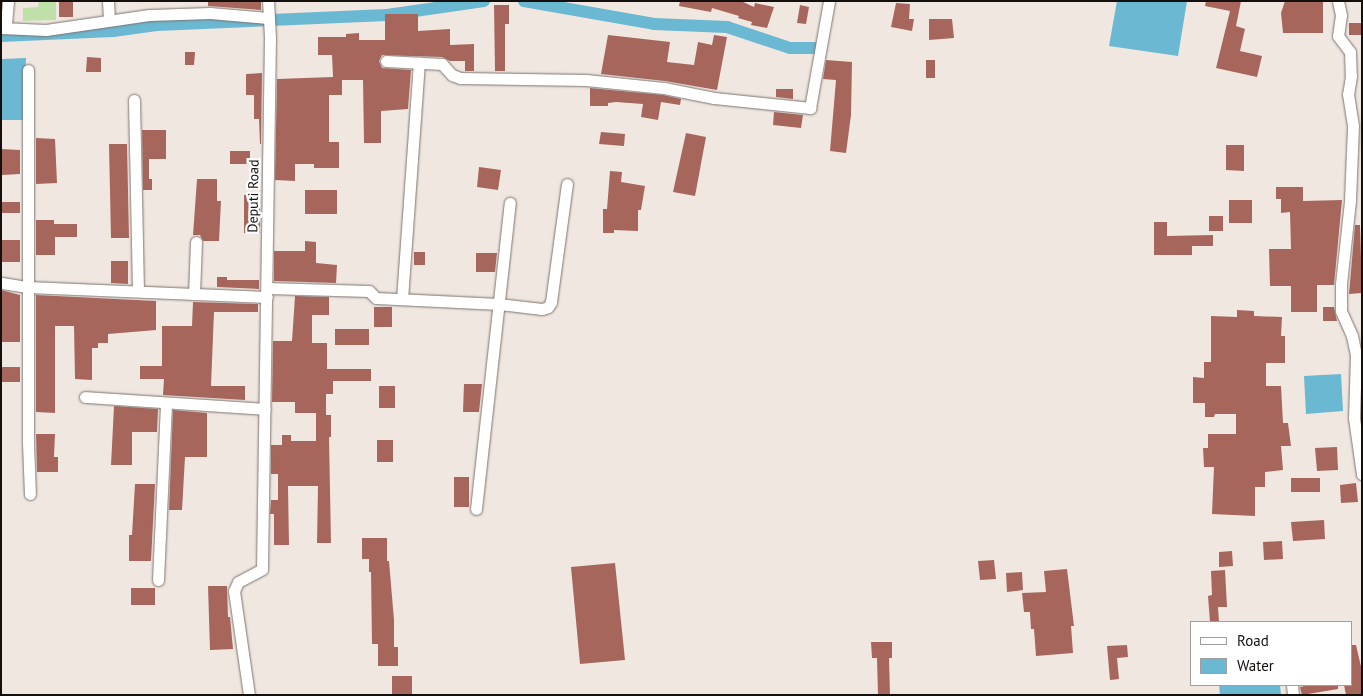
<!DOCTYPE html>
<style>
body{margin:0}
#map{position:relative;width:1363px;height:696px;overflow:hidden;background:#f1e7e1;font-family:"PT Sans",sans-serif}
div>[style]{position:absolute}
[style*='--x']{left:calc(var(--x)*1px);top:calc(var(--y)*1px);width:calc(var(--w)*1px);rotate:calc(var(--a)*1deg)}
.green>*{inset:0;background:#bfe1a9}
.water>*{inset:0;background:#6bb8d2}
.canal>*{height:12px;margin:-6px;padding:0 6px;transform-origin:6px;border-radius:6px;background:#6bb8d2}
.building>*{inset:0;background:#a6665c}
.roads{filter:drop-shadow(0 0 1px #7c736e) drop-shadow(0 0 1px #7c736e)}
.street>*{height:11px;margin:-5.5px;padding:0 5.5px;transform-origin:5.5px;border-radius:5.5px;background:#fff}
span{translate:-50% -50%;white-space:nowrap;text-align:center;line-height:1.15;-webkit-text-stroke:4.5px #fff;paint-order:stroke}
.street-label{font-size:14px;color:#120f0d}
.frame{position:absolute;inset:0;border:2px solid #120f0d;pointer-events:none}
.legend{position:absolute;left:1190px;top:621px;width:162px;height:65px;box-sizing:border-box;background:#fff;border:1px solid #a09f9e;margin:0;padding:6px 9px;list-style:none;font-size:15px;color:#120f0d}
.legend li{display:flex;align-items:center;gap:10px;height:25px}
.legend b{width:25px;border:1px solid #a09f9e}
</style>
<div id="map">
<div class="green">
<div style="clip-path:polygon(39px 1px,56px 1px,56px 20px,23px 21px,23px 8px,38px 7px)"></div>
</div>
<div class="water">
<div style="clip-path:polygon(1117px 1px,1187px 1px,1178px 56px,1109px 46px)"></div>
<div style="clip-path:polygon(26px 58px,23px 120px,1px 120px,2px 59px)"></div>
<div style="clip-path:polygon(1341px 374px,1343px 411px,1306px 414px,1304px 376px)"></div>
<div style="clip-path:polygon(1219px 685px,1280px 685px,1281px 695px,1220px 695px)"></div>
</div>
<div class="canal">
<div style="--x:524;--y:1;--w:132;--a:10"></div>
<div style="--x:654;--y:24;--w:73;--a:2.4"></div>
<div style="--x:727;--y:27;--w:66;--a:18.4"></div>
<div style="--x:790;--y:48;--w:24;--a:0"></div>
<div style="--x:1;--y:36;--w:112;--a:-2.6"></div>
<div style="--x:113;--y:31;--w:44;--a:-7.8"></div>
<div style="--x:157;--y:25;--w:230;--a:-2.5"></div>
<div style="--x:387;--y:15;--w:98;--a:-8.2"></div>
</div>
<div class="building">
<div style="clip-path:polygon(59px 1px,73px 1px,73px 17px,59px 17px)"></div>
<div style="clip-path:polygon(208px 1px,261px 1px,261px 10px,208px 6px)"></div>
<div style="clip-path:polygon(680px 1px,741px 1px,754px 7px,755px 3px,774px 7px,767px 28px,751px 25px,752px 22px,738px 18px,739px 16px,712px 8px,711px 12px,679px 6px)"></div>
<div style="clip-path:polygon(1206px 1px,1241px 1px,1236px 26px,1245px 29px,1240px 51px,1262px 56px,1257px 77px,1216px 68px,1230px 11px,1205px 6px)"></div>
<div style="clip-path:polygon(1285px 1px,1323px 1px,1323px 33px,1283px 33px,1281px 13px)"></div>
<div style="clip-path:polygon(896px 3px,910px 4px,909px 19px,914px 19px,912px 31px,891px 27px)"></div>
<div style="clip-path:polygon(494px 5px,509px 5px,509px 24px,505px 24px,505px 71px,495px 71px)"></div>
<div style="clip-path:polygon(800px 5px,809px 7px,806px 24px,797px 23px)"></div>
<div style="clip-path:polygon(385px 14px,418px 14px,418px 31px,450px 29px,450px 45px,474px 44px,474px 71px,465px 71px,465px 61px,450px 61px,442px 57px,382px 55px,379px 61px,382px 68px,411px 70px,408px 109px,381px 111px,381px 143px,364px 143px,363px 80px,342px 80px,342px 95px,329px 95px,329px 142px,339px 142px,339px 168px,314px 168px,314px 164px,295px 164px,295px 181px,275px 180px,277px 79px,333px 77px,332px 55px,318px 55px,318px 37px,346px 37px,346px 34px,359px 33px,359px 40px,385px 40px)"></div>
<div style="clip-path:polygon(929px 19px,952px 19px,954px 38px,929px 40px)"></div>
<div style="clip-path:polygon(1349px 23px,1362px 23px,1362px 35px,1349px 35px)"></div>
<div style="clip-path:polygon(608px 35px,670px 42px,667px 62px,694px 65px,698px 42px,712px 45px,714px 35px,727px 37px,717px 90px,665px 81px,601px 74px)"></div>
<div style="clip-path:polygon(185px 52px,195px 52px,194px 65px,185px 65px)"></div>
<div style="clip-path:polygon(87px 57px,101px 58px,101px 72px,86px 72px)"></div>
<div style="clip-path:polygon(826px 60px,852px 62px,851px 115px,846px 153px,830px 151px,836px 80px,823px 79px)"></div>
<div style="clip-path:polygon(926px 60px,935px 60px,935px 78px,926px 78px)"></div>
<div style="clip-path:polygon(262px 73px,261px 144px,260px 144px,259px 119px,254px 119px,254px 95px,246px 95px,246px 74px)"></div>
<div style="clip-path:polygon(590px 88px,663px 95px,681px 99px,680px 105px,661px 102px,658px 120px,641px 117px,643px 104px,616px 102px,608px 103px,608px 106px,590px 106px)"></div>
<div style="clip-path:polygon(776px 89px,793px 89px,793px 99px,776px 97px)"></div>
<div style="clip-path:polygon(774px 112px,803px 115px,801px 128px,773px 125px)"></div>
<div style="clip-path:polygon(142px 130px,166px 130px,166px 159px,149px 159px,149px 179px,152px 179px,152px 190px,143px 190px)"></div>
<div style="clip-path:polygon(601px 132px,625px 134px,624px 146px,599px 144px)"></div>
<div style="clip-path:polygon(686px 133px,706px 137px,695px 196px,673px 192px)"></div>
<div style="clip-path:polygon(36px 138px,55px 139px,57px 183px,36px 184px)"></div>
<div style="clip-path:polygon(109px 144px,127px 144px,129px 238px,111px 238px)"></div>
<div style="clip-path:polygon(1226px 145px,1244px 145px,1244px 171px,1226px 170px)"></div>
<div style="clip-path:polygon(1px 149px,20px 150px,20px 174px,2px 175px)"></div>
<div style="clip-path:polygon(230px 151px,250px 151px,250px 164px,230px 164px)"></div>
<div style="clip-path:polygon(479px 167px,501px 170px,498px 190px,477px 187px)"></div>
<div style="clip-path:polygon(610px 171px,622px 172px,621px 182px,645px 186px,641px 210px,638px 210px,638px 231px,614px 230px,614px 233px,603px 233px,603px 209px,607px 209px)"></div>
<div style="clip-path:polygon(197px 179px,217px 179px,217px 201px,221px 201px,219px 241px,203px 241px,200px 235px,193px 235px)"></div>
<div style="clip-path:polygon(1276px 187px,1303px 187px,1303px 201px,1342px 200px,1334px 285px,1317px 285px,1317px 312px,1291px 312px,1291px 286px,1270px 286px,1269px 249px,1291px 249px,1290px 212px,1281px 213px,1281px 199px,1276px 199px)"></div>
<div style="clip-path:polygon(305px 190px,337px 190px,337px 214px,305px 214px)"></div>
<div style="clip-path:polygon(244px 195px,260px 195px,260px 233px,244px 233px)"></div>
<div style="clip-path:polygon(1229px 200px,1252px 200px,1252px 223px,1229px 223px)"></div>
<div style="clip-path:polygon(1px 202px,20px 202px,20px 213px,1px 213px)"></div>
<div style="clip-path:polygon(1209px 216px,1223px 216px,1223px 231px,1209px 231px)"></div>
<div style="clip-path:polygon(36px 220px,54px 220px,54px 224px,77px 224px,77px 237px,55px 237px,55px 255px,36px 255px)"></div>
<div style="clip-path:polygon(1154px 222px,1167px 222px,1167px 236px,1213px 235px,1213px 246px,1192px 246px,1192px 255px,1154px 255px)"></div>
<div style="clip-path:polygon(1355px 225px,1360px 225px,1362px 293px,1349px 294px)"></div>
<div style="clip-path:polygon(1px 240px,20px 240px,20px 262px,1px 262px)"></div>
<div style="clip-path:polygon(305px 241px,316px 242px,316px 263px,337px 265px,336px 283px,274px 281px,274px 251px,305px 251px)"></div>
<div style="clip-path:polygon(414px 252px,425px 252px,425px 265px,414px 265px)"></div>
<div style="clip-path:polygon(476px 253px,497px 253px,495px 272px,476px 272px)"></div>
<div style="clip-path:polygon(111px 261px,128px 261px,128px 284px,111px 283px)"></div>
<div style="clip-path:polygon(217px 277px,227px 277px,227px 280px,259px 280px,259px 289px,217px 287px)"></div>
<div style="clip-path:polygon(1px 290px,20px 295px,20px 342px,1px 342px)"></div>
<div style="clip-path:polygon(36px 295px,156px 301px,156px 330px,108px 334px,108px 343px,98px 343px,98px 348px,92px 348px,92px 380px,75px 379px,74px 326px,55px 326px,55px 413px,36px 412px)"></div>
<div style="clip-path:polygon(295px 296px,329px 297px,329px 315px,312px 315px,312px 343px,327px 343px,327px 369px,371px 369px,371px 381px,333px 381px,333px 394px,326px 394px,326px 415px,331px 415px,331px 437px,329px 437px,331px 543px,317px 543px,318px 486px,288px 486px,289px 545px,274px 545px,274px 514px,270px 514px,271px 500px,278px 500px,278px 474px,271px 474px,271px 445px,282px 445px,282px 435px,291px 435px,291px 441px,316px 441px,316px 413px,295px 413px,295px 402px,272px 402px,273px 341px,292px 341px)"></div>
<div style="clip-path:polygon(193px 302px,258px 304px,258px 312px,214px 312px,211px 386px,245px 386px,245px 400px,163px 395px,164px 379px,140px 379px,140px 366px,162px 366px,162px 326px,192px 326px)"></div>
<div style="clip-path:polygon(374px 307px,392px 307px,392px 327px,374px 327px)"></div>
<div style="clip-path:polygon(1323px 307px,1334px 307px,1337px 321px,1323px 321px)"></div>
<div style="clip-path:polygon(1237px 310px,1254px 311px,1254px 316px,1282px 317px,1281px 336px,1285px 336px,1285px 363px,1266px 363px,1266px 386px,1281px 386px,1283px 423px,1288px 423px,1291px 446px,1281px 446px,1283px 470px,1265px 472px,1265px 487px,1255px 487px,1255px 516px,1212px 514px,1214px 467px,1204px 467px,1203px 448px,1208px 448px,1208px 434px,1236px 434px,1236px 414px,1215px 414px,1214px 417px,1205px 417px,1205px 403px,1193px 403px,1193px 377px,1204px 378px,1204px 362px,1211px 362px,1211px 316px,1237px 317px)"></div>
<div style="clip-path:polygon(335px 329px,369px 329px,369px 345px,335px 345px)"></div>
<div style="clip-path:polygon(1px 367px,20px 367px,20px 382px,1px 382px)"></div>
<div style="clip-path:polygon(464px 384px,482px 384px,479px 412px,463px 412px)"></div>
<div style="clip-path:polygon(379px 386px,395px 386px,395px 408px,379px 408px)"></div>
<div style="clip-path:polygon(114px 406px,158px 409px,157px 432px,132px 432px,132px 465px,111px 465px)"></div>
<div style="clip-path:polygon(173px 410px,207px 413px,207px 457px,185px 457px,182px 510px,169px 510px)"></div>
<div style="clip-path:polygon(36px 434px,55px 434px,54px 457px,58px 457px,58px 472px,37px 472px)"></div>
<div style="clip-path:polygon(377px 440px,393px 440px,393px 462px,377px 462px)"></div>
<div style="clip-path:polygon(1337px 447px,1338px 470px,1317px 471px,1315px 448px)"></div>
<div style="clip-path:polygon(454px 477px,469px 477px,469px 507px,454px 507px)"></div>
<div style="clip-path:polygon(1291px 478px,1320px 478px,1320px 492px,1291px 492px)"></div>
<div style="clip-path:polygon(1356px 483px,1358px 502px,1341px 503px,1340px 485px)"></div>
<div style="clip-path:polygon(135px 484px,155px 484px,151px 561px,129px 561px,129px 535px,132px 535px)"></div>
<div style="clip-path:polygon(1324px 520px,1325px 539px,1293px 541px,1291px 522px)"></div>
<div style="clip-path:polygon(362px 538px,387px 538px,387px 561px,389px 561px,394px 620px,394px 647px,398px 647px,398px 666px,378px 666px,378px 644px,372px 644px,371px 572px,369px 572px,369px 559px,362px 559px)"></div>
<div style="clip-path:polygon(1282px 541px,1283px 559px,1264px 560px,1263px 542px)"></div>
<div style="clip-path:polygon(1232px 551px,1233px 566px,1219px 567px,1219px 552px)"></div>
<div style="clip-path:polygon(994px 560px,996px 579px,980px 580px,978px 561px)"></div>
<div style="clip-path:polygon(615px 563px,625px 660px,580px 664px,571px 567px)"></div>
<div style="clip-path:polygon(1067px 569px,1074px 626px,1071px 626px,1073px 653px,1036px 656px,1034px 629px,1031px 629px,1030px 612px,1024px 612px,1022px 593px,1046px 592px,1044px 571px)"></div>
<div style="clip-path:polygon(1225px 570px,1227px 607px,1218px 607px,1219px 622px,1210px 622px,1208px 596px,1212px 595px,1211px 571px)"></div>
<div style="clip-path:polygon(1022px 572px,1023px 590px,1007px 592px,1006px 573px)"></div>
<div style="clip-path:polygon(208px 586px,227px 586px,228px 617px,230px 617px,233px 649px,210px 650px)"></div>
<div style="clip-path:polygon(131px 588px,155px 588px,155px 605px,131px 605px)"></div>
<div style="clip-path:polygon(871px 642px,892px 642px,892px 658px,889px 658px,890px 695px,878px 695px,877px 658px,872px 658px)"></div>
<div style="clip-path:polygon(1127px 645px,1128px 657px,1117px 658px,1119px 679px,1110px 680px,1107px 646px)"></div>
<div style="clip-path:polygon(1352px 645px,1356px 645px,1362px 671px,1362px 694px,1357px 695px,1346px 695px,1344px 685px,1352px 685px)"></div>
<div style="clip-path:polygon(392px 676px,412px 676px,412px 695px,392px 695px)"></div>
<div style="clip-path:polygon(1309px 685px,1338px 685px,1338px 689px,1302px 695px,1300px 687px)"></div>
</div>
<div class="roads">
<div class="street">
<div style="--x:108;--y:1;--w:19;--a:87"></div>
<div style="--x:1338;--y:1;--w:14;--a:78"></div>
<div style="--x:1341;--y:15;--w:21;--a:98"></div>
<div style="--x:1338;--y:36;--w:20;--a:53"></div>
<div style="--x:1350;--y:52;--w:24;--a:88"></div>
<div style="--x:1351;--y:76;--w:18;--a:99"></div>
<div style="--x:1348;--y:94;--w:32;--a:81"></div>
<div style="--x:1353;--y:126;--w:75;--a:92.3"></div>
<div style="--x:1350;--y:201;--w:83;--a:96.2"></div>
<div style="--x:1341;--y:284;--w:27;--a:90"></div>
<div style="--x:1341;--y:311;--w:27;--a:66"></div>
<div style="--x:1352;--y:336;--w:19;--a:78"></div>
<div style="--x:1356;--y:355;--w:63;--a:91.8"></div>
<div style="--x:1354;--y:418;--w:57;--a:81.9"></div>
<div style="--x:6;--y:24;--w:23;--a:-85"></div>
<div style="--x:1;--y:28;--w:45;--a:2.5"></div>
<div style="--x:46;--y:30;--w:104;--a:-8.3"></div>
<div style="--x:149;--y:15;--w:61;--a:-1.9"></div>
<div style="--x:210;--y:13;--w:58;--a:4.9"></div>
<div style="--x:386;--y:61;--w:56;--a:3.1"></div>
<div style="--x:442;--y:64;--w:15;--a:48"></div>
<div style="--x:452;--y:75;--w:9;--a:21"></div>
<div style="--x:460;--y:78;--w:126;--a:0.9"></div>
<div style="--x:586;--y:80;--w:78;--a:5.9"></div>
<div style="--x:664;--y:88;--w:51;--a:11.3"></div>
<div style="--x:714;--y:98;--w:97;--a:5.9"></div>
<div style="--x:810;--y:108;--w:109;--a:-79.9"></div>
<div style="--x:28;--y:70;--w:373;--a:90"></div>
<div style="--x:28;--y:443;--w:51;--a:87.8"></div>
<div style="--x:134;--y:100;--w:191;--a:88.8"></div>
<div style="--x:2;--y:283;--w:26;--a:9"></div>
<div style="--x:28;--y:287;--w:239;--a:2.4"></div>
<div style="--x:267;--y:288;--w:102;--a:1.7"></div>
<div style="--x:369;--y:291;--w:10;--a:45"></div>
<div style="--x:376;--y:298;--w:123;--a:2.8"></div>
<div style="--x:499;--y:304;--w:43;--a:6.6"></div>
<div style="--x:542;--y:309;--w:6;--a:-18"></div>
<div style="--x:548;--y:307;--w:6;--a:-59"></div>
<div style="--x:551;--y:302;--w:119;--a:-82.3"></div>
<div style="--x:194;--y:294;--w:52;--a:-87.8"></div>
<div style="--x:402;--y:299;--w:237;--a:-85.9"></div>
<div style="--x:85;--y:397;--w:180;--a:3.8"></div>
<div style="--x:476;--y:509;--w:308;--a:-83.7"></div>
<div style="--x:158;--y:580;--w:177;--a:-87.4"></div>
<div style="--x:1292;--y:685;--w:10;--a:84"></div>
<div style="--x:249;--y:695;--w:105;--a:-98.2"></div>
<div style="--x:234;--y:591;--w:10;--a:-66"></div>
<div style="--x:238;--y:582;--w:27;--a:-28"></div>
<div style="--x:262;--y:569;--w:531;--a:-89.14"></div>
<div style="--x:270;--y:38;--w:37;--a:-93"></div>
</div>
</div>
<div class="street-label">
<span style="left:253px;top:196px;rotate:-89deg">Deputi Road</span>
</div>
<div class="frame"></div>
<ul class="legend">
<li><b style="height:6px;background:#fff"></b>Road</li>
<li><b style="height:14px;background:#6bb8d2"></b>Water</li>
</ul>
</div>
